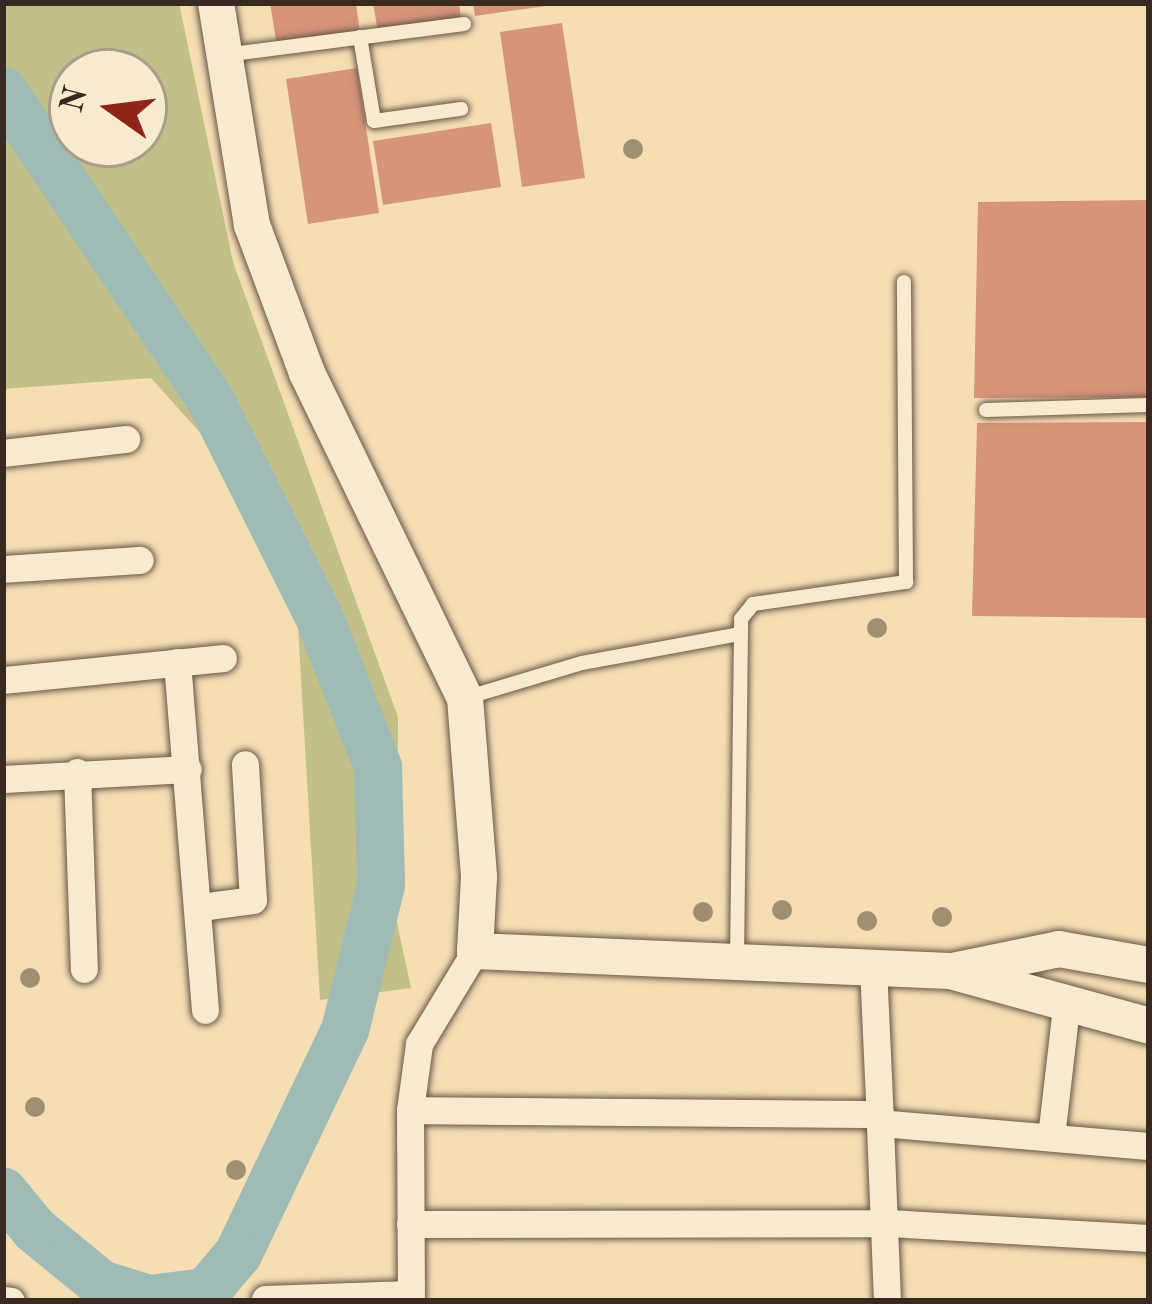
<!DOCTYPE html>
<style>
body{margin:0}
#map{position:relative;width:1152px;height:1304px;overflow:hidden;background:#f5deb4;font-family:"Old Standard TT",serif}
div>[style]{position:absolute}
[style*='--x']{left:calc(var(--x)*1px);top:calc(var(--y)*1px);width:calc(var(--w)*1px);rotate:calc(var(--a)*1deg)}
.green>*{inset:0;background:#c1c089}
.river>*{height:48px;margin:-24px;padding:0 24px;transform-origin:24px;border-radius:24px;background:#9fbbb6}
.building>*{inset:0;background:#d6947a}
.roads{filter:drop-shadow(0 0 3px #675747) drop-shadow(0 0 3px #675747)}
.lane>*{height:14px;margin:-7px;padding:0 7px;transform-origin:7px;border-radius:7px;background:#f8eace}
.street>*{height:27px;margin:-13.5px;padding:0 13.5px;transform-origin:13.5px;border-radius:13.5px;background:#f8eace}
.secondary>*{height:36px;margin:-18px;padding:0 18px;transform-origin:18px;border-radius:18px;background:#f8eace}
.trees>*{width:20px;height:20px;margin:-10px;border-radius:50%;background:#a09072}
span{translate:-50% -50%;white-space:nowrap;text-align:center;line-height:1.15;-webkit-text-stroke:9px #f8eace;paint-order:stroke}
.frame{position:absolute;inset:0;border:6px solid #382a23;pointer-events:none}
.north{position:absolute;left:48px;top:48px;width:120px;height:120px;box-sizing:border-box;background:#f8eace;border:3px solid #ab9d8a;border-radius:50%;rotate:284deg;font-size:33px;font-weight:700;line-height:48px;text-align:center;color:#382a23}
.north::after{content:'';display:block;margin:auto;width:42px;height:54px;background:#8f2418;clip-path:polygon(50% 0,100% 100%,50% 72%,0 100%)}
</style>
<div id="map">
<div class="green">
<div style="clip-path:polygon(evenodd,3px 3px,179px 3px,233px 262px,398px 717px,397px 923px,411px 988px,320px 1000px,296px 594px,202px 435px,151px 378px,3px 389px,3px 3px,72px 72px,144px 72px,144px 144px,72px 144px,72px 72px)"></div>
</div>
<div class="river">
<div style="--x:3;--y:91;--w:371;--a:56.1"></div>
<div style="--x:210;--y:399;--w:246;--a:63.4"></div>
<div style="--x:320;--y:619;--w:159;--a:68.6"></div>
<div style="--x:378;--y:767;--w:118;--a:88.5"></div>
<div style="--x:381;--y:885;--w:149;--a:103.9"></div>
<div style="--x:345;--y:1030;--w:248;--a:115.5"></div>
<div style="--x:238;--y:1254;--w:50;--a:130.1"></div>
<div style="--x:206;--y:1292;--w:57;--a:173"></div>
<div style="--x:149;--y:1299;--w:50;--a:-162.6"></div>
<div style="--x:101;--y:1284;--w:85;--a:-140.7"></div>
<div style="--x:35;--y:1230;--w:50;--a:-129.4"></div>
</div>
<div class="building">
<div style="clip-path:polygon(270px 3px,356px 3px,360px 33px,277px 46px)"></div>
<div style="clip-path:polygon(373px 3px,459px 3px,461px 19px,378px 32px)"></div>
<div style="clip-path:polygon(473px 3px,546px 3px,546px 6px,475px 16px)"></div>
<div style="clip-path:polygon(562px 23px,585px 178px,522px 187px,500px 32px)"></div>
<div style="clip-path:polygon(357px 68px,379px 213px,308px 224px,286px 79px)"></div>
<div style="clip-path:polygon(491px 123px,501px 187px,383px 205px,373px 141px)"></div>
<div style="clip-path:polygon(1149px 200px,1149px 397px,974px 398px,978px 202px)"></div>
<div style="clip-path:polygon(1149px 422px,1149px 618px,972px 616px,977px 423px)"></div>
</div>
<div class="roads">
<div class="lane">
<div style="--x:360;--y:37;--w:85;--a:80.5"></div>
<div style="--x:374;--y:121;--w:88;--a:-7.9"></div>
<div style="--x:225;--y:55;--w:241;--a:-7.4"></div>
<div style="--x:986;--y:410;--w:163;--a:-1.8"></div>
<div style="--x:465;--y:698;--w:122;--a:-16.7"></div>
<div style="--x:582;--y:663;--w:161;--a:-10.4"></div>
<div style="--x:737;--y:960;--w:341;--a:-89.3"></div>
<div style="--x:741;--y:619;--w:19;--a:-51"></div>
<div style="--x:753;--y:604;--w:155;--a:-8.2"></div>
<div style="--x:906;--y:582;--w:300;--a:-90.4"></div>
</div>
<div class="street">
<div style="--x:3;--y:453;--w:124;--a:-6.5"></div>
<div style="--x:3;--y:569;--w:137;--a:-3.8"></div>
<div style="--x:177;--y:662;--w:349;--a:85.4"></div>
<div style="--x:3;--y:680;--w:221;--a:-5.7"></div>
<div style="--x:77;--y:772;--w:197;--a:88"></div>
<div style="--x:3;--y:779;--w:185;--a:-3.1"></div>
<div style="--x:200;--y:907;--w:53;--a:-7.5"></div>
<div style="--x:253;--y:900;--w:136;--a:-93.4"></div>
<div style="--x:873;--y:967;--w:156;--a:87.4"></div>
<div style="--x:410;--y:1110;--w:470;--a:0.5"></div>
<div style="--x:1051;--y:1137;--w:130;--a:-83.4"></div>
<div style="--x:410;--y:1224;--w:479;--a:-0.1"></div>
<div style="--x:889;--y:1223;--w:260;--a:3.3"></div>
<div style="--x:265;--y:1299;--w:145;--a:-2"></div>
<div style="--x:3;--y:1300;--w:8;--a:7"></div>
<div style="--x:411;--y:1301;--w:191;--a:-90.3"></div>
<div style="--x:410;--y:1110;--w:67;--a:-82.2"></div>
<div style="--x:419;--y:1044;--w:109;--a:-58.9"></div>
<div style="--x:887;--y:1301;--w:178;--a:-92.3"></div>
<div style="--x:880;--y:1123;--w:270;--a:4.9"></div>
</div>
<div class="secondary">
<div style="--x:216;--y:3;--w:225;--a:80.8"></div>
<div style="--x:252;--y:225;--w:158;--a:69.6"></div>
<div style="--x:307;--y:373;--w:361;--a:64.1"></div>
<div style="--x:465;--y:698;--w:180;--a:85.5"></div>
<div style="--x:479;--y:877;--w:74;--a:93.1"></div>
<div style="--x:475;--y:951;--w:475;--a:2.4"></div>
<div style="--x:950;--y:971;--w:206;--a:15.4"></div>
<div style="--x:953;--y:971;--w:108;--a:-11.7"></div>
<div style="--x:1059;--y:949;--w:91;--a:10.1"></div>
</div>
</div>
<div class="trees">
<div style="left:633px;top:149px"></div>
<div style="left:877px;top:628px"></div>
<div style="left:782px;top:910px"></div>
<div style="left:703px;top:912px"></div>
<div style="left:942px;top:917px"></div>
<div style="left:867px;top:921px"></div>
<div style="left:30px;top:978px"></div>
<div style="left:35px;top:1107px"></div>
<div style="left:236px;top:1170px"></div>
</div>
<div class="frame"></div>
<div class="north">N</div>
</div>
